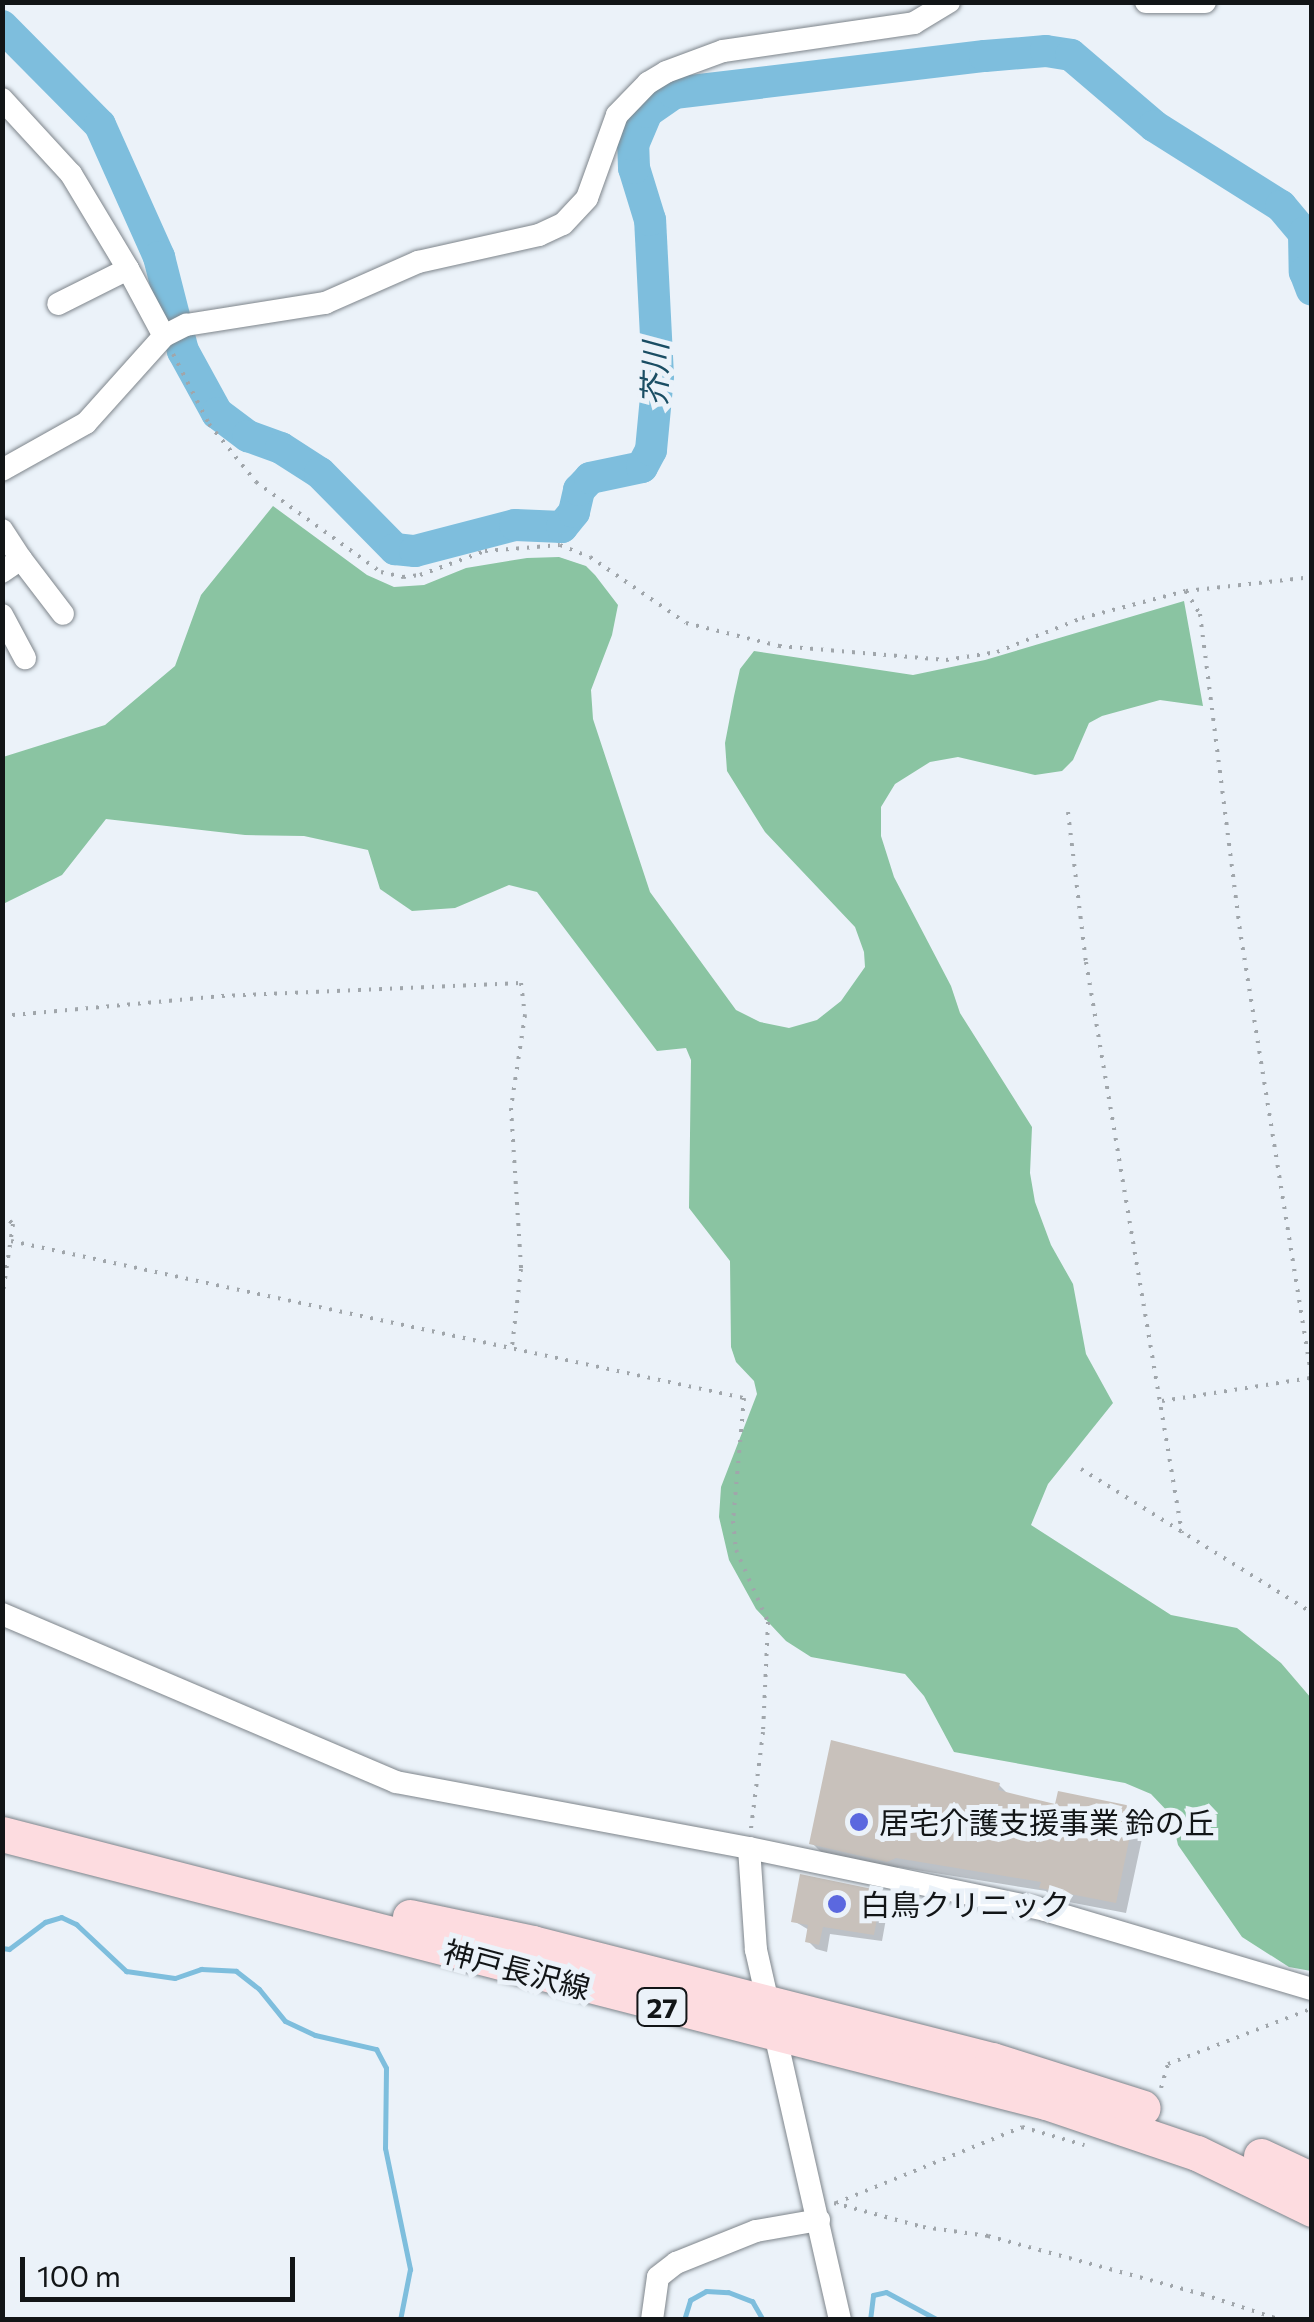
<!DOCTYPE html>
<meta charset="utf-8">
<style>
body{margin:0}
#map{position:relative;width:1314px;height:2322px;overflow:hidden;background:#ebf2f9;font-family:Commissioner,"Noto Sans JP",sans-serif}
div>[style]{position:absolute}
[style*='--x']{left:calc(var(--x)*1px);top:calc(var(--y)*1px);width:calc(var(--w)*1px);rotate:calc(var(--a)*1deg)}
.forest>*{inset:0;background:#8ac4a2}
.shadow>*{inset:0;background:#0003}
.stream>*{height:5px;margin:-2.5px;padding:0 2.5px;transform-origin:2.5px;border-radius:2.5px;background:#7ebedd}
.river>*{height:32px;margin:-16px;padding:0 16px;transform-origin:16px;border-radius:16px;background:#7ebedd}
.building>*{inset:0;background:#c8c1bb}
.path>*{height:4px;margin-top:-2px;transform-origin:0;background:repeating-linear-gradient(90deg,#a0a6ab 0 2.5px,transparent 0 10.5px)}
.roads{filter:drop-shadow(0 0 2px #7e858b) drop-shadow(0 0 2px #7e858b)}
.minor>*{height:22px;margin:-11px;padding:0 11px;transform-origin:11px;border-radius:11px;background:#fff}
.primary>*{height:35px;margin:-17.5px;padding:0 17.5px;transform-origin:17.5px;border-radius:17.5px;background:#fddce0}
.dots>*{width:28px;height:28px;translate:-50% -50%;box-sizing:border-box;border:5px solid #ebf2f9;border-radius:50%}
span{translate:-50% -50%;white-space:nowrap;text-align:center;line-height:1.15;-webkit-text-stroke:10px #ebf2f9;paint-order:stroke}
.shield-label span{padding:2px 8px;background:#ebf2f9;border:2px solid;border-radius:8px;-webkit-text-stroke-width:0}
.shield-label{font-size:28px;color:#121517;font-weight:700}
.poi-label{font-size:30px;color:#121517}
.left{translate:0 -50%;text-align:left}
.street-label{font-size:30px;color:#121517}
.water-label{font-size:32px;color:#1a4d63;font-style:italic}
.frame{position:absolute;inset:0;border:5px solid #121517;pointer-events:none}
.scale{position:absolute;left:20px;top:2257px;width:275px;height:45px;box-sizing:border-box;border:5px solid #121517;border-top:0;padding-left:12px;font-size:30px;line-height:35px;white-space:nowrap;color:#121517;-webkit-text-stroke:8px #ebf2f9;paint-order:stroke}
</style>
<div id="map">
<div class="forest">
<div style="clip-path:polygon(273px 506px,367px 575px,394px 587px,424px 585px,466px 568px,527px 558px,559px 557px,586px 566px,595px 575px,618px 605px,612px 635px,591px 690px,593px 719px,650px 892px,736px 1010px,760px 1022px,789px 1028px,817px 1020px,841px 1001px,865px 967px,864px 952px,855px 927px,765px 832px,727px 771px,725px 743px,734px 696px,740px 669px,754px 651px,913px 675px,985px 660px,1184px 601px,1203px 706px,1160px 700px,1102px 716px,1089px 723px,1073px 760px,1062px 771px,1035px 775px,958px 757px,930px 762px,895px 784px,881px 807px,881px 836px,894px 877px,951px 986px,960px 1013px,1032px 1127px,1030px 1173px,1035px 1202px,1051px 1245px,1073px 1284px,1086px 1354px,1113px 1403px,1048px 1484px,1031px 1525px,1171px 1615px,1237px 1628px,1281px 1663px,1311px 1698px,1311px 1971px,1289px 1967px,1242px 1937px,1178px 1845px,1171px 1815px,1151px 1794px,1125px 1783px,954px 1752px,924px 1696px,905px 1674px,811px 1657px,786px 1641px,756px 1609px,729px 1560px,719px 1517px,721px 1487px,757px 1394px,754px 1381px,736px 1362px,731px 1347px,730px 1261px,689px 1208px,691px 1060px,686px 1048px,657px 1051px,537px 892px,509px 885px,455px 908px,412px 911px,380px 889px,368px 850px,304px 836px,245px 835px,106px 819px,62px 875px,3px 904px,3px 757px,105px 725px,175px 666px,201px 595px)"></div>
</div>
<div class="shadow">
<div style="clip-path:polygon(999px 1785px,1009px 1795px,1057px 1808px,1135px 1809px,1146px 1820px,1126px 1913px,1053px 1899px,1046px 1891px,898px 1867px,898px 1871px,823px 1854px,812px 1843px)"></div>
<div style="clip-path:polygon(881px 1893px,889px 1902px,882px 1941px,830px 1934px,827px 1952px,816px 1949px,808px 1941px,809px 1930px,794px 1921px)"></div>
</div>
<div class="stream">
<div style="--x:2;--y:1948;--w:7;--a:8"></div>
<div style="--x:9;--y:1949;--w:45;--a:-36.9"></div>
<div style="--x:45;--y:1922;--w:17;--a:-17"></div>
<div style="--x:61;--y:1917;--w:17;--a:25"></div>
<div style="--x:76;--y:1924;--w:69;--a:43.2"></div>
<div style="--x:126;--y:1971;--w:49;--a:8.1"></div>
<div style="--x:175;--y:1978;--w:28;--a:-19"></div>
<div style="--x:201;--y:1969;--w:35;--a:3"></div>
<div style="--x:236;--y:1971;--w:29;--a:38"></div>
<div style="--x:259;--y:1989;--w:41;--a:50.9"></div>
<div style="--x:285;--y:2021;--w:33;--a:25"></div>
<div style="--x:315;--y:2035;--w:63;--a:12.9"></div>
<div style="--x:376;--y:2049;--w:21;--a:62"></div>
<div style="--x:386;--y:2068;--w:80;--a:90.7"></div>
<div style="--x:385;--y:2148;--w:124;--a:78.3"></div>
<div style="--x:410;--y:2269;--w:52;--a:101.1"></div>
<div style="--x:684;--y:2320;--w:21;--a:-73"></div>
<div style="--x:690;--y:2300;--w:18;--a:-29"></div>
<div style="--x:706;--y:2291;--w:22;--a:3"></div>
<div style="--x:728;--y:2292;--w:26;--a:21"></div>
<div style="--x:752;--y:2301;--w:22;--a:60"></div>
<div style="--x:870;--y:2320;--w:25;--a:-83"></div>
<div style="--x:873;--y:2295;--w:13;--a:-13"></div>
<div style="--x:886;--y:2292;--w:59;--a:28.3"></div>
</div>
<div class="river">
<div style="--x:2;--y:26;--w:139;--a:45.3"></div>
<div style="--x:100;--y:125;--w:145;--a:65.9"></div>
<div style="--x:159;--y:257;--w:97;--a:75.7"></div>
<div style="--x:183;--y:351;--w:71;--a:61.3"></div>
<div style="--x:217;--y:413;--w:39;--a:37"></div>
<div style="--x:248;--y:436;--w:35;--a:20"></div>
<div style="--x:281;--y:448;--w:46;--a:32.7"></div>
<div style="--x:320;--y:473;--w:107;--a:45.4"></div>
<div style="--x:395;--y:549;--w:20;--a:6"></div>
<div style="--x:415;--y:551;--w:103;--a:-14.6"></div>
<div style="--x:515;--y:525;--w:47;--a:2.4"></div>
<div style="--x:562;--y:527;--w:19;--a:-51"></div>
<div style="--x:574;--y:512;--w:23;--a:-77"></div>
<div style="--x:579;--y:490;--w:16;--a:-47"></div>
<div style="--x:590;--y:478;--w:53;--a:-11.9"></div>
<div style="--x:642;--y:467;--w:19;--a:-62"></div>
<div style="--x:651;--y:450;--w:74;--a:-84.6"></div>
<div style="--x:658;--y:376;--w:156;--a:-92.9"></div>
<div style="--x:650;--y:220;--w:54;--a:-107.1"></div>
<div style="--x:634;--y:168;--w:23;--a:-92"></div>
<div style="--x:633;--y:145;--w:36;--a:-67"></div>
<div style="--x:647;--y:112;--w:33;--a:-35"></div>
<div style="--x:674;--y:93;--w:313;--a:-6.8"></div>
<div style="--x:985;--y:56;--w:61;--a:-4.7"></div>
<div style="--x:1046;--y:51;--w:25;--a:9"></div>
<div style="--x:1071;--y:55;--w:109;--a:40.5"></div>
<div style="--x:1154;--y:126;--w:150;--a:32.2"></div>
<div style="--x:1281;--y:206;--w:35;--a:50"></div>
<div style="--x:1304;--y:233;--w:39;--a:89"></div>
<div style="--x:1305;--y:272;--w:19;--a:69"></div>
</div>
<div class="building">
<div style="clip-path:polygon(831px 1740px,1000px 1783px,998px 1790px,1055px 1804px,1058px 1791px,1136px 1807px,1116px 1903px,1039px 1888px,1041px 1882px,896px 1858px,887px 1862px,809px 1844px)"></div>
<div style="clip-path:polygon(800px 1874px,882px 1891px,874px 1935px,823px 1927px,819px 1945px,805px 1942px,808px 1925px,791px 1922px)"></div>
</div>
<div class="path">
<div style="--x:173;--y:354;--w:79;--a:62.8"></div>
<div style="--x:209;--y:424;--w:75;--a:51"></div>
<div style="--x:256;--y:482;--w:154;--a:35.8"></div>
<div style="--x:381;--y:572;--w:23;--a:13"></div>
<div style="--x:403;--y:577;--w:17;--a:-7"></div>
<div style="--x:420;--y:575;--w:69;--a:-20.3"></div>
<div style="--x:485;--y:551;--w:75;--a:-4.6"></div>
<div style="--x:560;--y:545;--w:32;--a:22"></div>
<div style="--x:590;--y:557;--w:116;--a:34.5"></div>
<div style="--x:686;--y:623;--w:96;--a:13.9"></div>
<div style="--x:779;--y:646;--w:168;--a:4.8"></div>
<div style="--x:946;--y:660;--w:52;--a:-8.9"></div>
<div style="--x:997;--y:652;--w:92;--a:-21.8"></div>
<div style="--x:1082;--y:618;--w:107;--a:-14.6"></div>
<div style="--x:1186;--y:591;--w:27;--a:59"></div>
<div style="--x:1200;--y:614;--w:326;--a:82.8"></div>
<div style="--x:1241;--y:937;--w:449;--a:80.9"></div>
<div style="--x:1186;--y:591;--w:127;--a:-6.3"></div>
<div style="--x:1068;--y:812;--w:151;--a:83.2"></div>
<div style="--x:1086;--y:962;--w:579;--a:80.46"></div>
<div style="--x:2;--y:1016;--w:221;--a:-5.2"></div>
<div style="--x:222;--y:996;--w:299;--a:-2.5"></div>
<div style="--x:521;--y:983;--w:32;--a:83"></div>
<div style="--x:525;--y:1015;--w:94;--a:98.6"></div>
<div style="--x:511;--y:1108;--w:161;--a:86.4"></div>
<div style="--x:521;--y:1269;--w:79;--a:96.6"></div>
<div style="--x:2;--y:1214;--w:15;--a:42"></div>
<div style="--x:13;--y:1224;--w:76;--a:98.3"></div>
<div style="--x:11;--y:1241;--w:750;--a:12.09"></div>
<div style="--x:744;--y:1398;--w:123;--a:95.1"></div>
<div style="--x:733;--y:1521;--w:29;--a:84"></div>
<div style="--x:736;--y:1550;--w:79;--a:66"></div>
<div style="--x:768;--y:1622;--w:110;--a:92.6"></div>
<div style="--x:763;--y:1732;--w:97;--a:97.1"></div>
<div style="--x:1162;--y:1401;--w:150;--a:-8.8"></div>
<div style="--x:1081;--y:1469;--w:272;--a:31.9"></div>
<div style="--x:1161;--y:2088;--w:25;--a:-74"></div>
<div style="--x:1168;--y:2064;--w:150;--a:-21.1"></div>
<div style="--x:834;--y:2203;--w:92;--a:15.1"></div>
<div style="--x:923;--y:2227;--w:66;--a:7.9"></div>
<div style="--x:988;--y:2236;--w:222;--a:15.2"></div>
<div style="--x:1202;--y:2294;--w:83;--a:18.2"></div>
<div style="--x:836;--y:2203;--w:201;--a:-22.2"></div>
<div style="--x:1022;--y:2127;--w:65;--a:16.2"></div>
</div>
<div class="roads">
<div class="minor">
<div style="--x:1146;--y:2;--w:59;--a:0"></div>
<div style="--x:2;--y:99;--w:102;--a:47.4"></div>
<div style="--x:71;--y:174;--w:111;--a:59"></div>
<div style="--x:128;--y:269;--w:78;--a:153.4"></div>
<div style="--x:128;--y:269;--w:76;--a:61.8"></div>
<div style="--x:2;--y:470;--w:96;--a:-29.2"></div>
<div style="--x:86;--y:423;--w:117;--a:-48.1"></div>
<div style="--x:164;--y:336;--w:25;--a:-27"></div>
<div style="--x:186;--y:325;--w:141;--a:-9"></div>
<div style="--x:325;--y:303;--w:102;--a:-23.8"></div>
<div style="--x:418;--y:262;--w:124;--a:-12.6"></div>
<div style="--x:539;--y:235;--w:26;--a:-25"></div>
<div style="--x:563;--y:224;--w:35;--a:-47"></div>
<div style="--x:587;--y:198;--w:88;--a:-70.1"></div>
<div style="--x:617;--y:115;--w:45;--a:-45.9"></div>
<div style="--x:648;--y:83;--w:21;--a:-31"></div>
<div style="--x:666;--y:72;--w:61;--a:-20.2"></div>
<div style="--x:723;--y:51;--w:193;--a:-8.3"></div>
<div style="--x:914;--y:23;--w:41;--a:-31"></div>
<div style="--x:2;--y:530;--w:35;--a:57"></div>
<div style="--x:21;--y:559;--w:23;--a:146"></div>
<div style="--x:21;--y:559;--w:69;--a:52.6"></div>
<div style="--x:2;--y:615;--w:49;--a:61.9"></div>
<div style="--x:2;--y:1614;--w:428;--a:23.1"></div>
<div style="--x:396;--y:1782;--w:359;--a:10.6"></div>
<div style="--x:749;--y:1848;--w:302;--a:11.8"></div>
<div style="--x:1045;--y:1910;--w:278;--a:16.5"></div>
<div style="--x:749;--y:1848;--w:102;--a:86.1"></div>
<div style="--x:756;--y:1950;--w:379;--a:77.2"></div>
<div style="--x:652;--y:2320;--w:43;--a:-82.1"></div>
<div style="--x:658;--y:2277;--w:23;--a:-38"></div>
<div style="--x:676;--y:2263;--w:86;--a:-21.8"></div>
<div style="--x:756;--y:2231;--w:64;--a:-9.9"></div>
</div>
<div class="primary">
<div style="--x:2;--y:1834;--w:1078;--a:14.4"></div>
<div style="--x:1046;--y:2102;--w:159;--a:18.7"></div>
<div style="--x:1197;--y:2153;--w:128;--a:26"></div>
<div style="--x:410;--y:1917;--w:125;--a:12"></div>
<div style="--x:532;--y:1943;--w:475;--a:14.3"></div>
<div style="--x:992;--y:2060;--w:158;--a:17.6"></div>
<div style="--x:1261;--y:2156;--w:56;--a:25.2"></div>
</div>
</div>
<div class="dots">
<div style="left:859px;top:1822px;background:#5b68df"></div>
<div style="left:837px;top:1904px;background:#5b68df"></div>
</div>
<div class="shield-label">
<span style="left:662px;top:2007px">27</span>
</div>
<div class="poi-label">
<span class="left" style="left:879px;top:1822px">居宅介護支援事業 鈴の丘</span>
<span class="left" style="left:860px;top:1904px">白鳥クリニック</span>
</div>
<div class="street-label">
<span style="left:517px;top:1969px;rotate:15deg">神戸長沢線</span>
</div>
<div class="water-label">
<span style="left:654px;top:374px;rotate:-89deg">芥川</span>
</div>
<div class="frame"></div>
<div class="scale">100 m</div>
</div>
